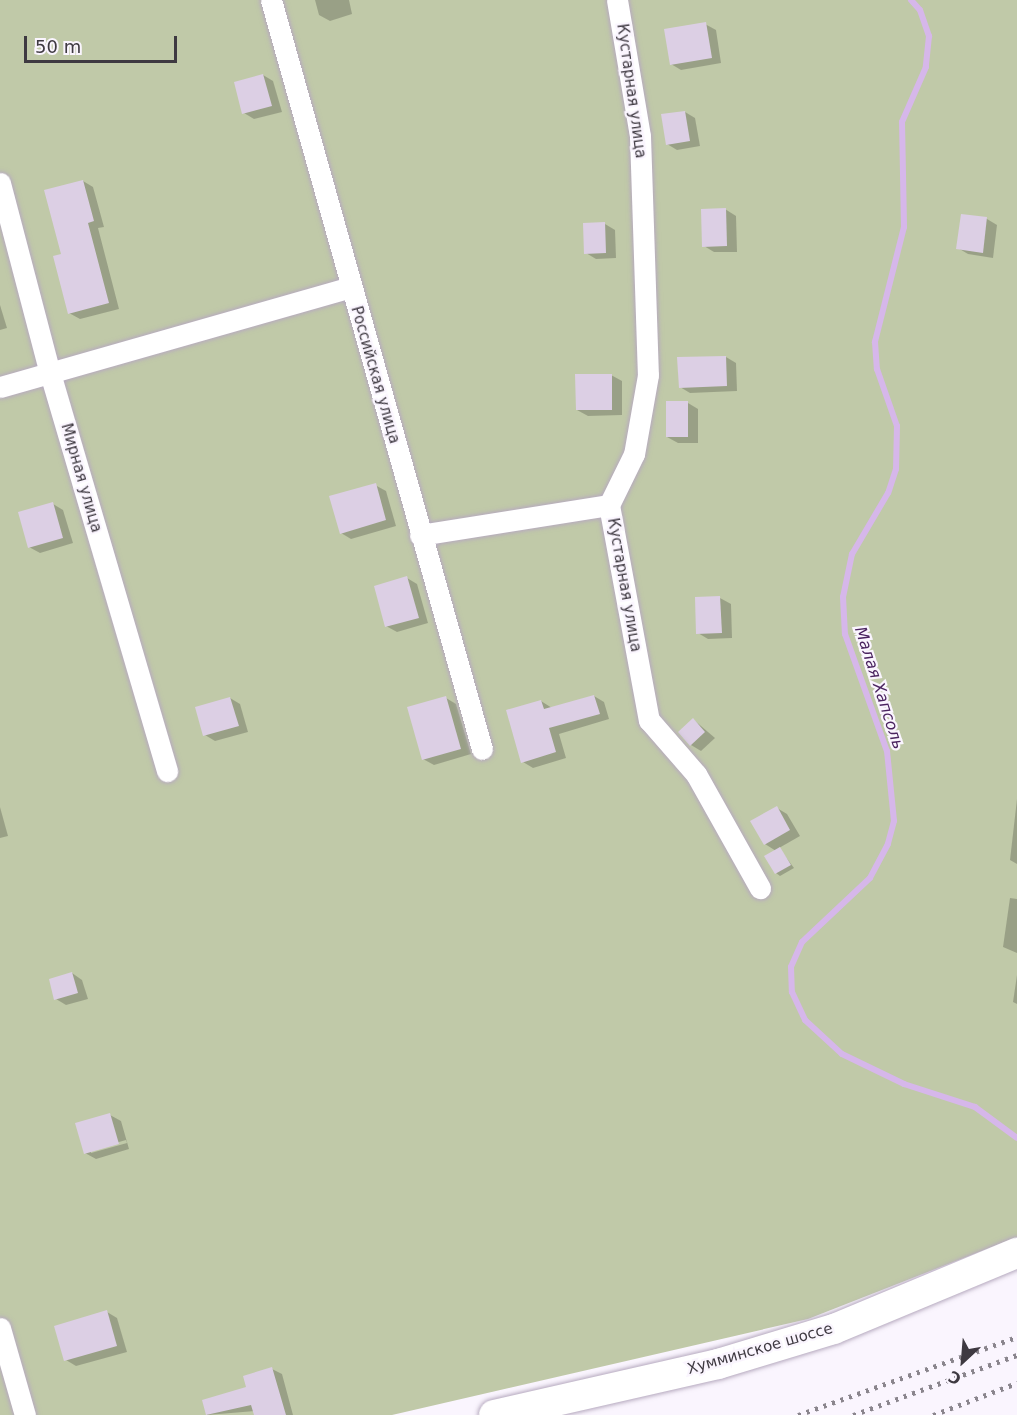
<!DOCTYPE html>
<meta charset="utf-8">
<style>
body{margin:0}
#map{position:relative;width:1017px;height:1415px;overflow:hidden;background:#faf5fe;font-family:"DejaVu Sans",sans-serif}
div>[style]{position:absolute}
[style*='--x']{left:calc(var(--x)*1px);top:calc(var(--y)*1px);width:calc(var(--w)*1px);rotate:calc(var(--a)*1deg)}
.green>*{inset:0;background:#c0c9a8}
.shadow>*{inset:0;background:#0003}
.stream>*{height:6px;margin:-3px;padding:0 3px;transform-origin:3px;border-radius:3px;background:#d6b7ea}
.building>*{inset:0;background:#dccfe4}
.roads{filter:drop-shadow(0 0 2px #b6aabf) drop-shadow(0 0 2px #b6aabf)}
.street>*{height:21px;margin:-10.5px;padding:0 10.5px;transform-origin:10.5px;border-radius:10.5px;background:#fff}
.secondary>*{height:30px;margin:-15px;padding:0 15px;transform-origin:15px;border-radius:15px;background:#fff}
.rail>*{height:4.5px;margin-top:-2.25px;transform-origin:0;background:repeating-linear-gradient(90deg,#8a858d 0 3px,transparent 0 9px)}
span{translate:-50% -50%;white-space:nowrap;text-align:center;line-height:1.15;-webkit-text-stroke:4.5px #faf5fe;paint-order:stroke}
.street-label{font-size:15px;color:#3e3941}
.water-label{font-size:16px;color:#4a235f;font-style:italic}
.north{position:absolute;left:933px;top:1331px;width:60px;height:60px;-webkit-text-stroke:4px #faf5fe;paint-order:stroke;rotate:206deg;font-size:16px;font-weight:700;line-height:24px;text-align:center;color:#3e3941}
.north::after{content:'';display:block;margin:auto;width:21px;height:27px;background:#3e3941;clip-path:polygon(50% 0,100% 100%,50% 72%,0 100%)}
.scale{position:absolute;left:24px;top:36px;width:153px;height:27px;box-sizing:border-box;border:3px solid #3e3941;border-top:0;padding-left:8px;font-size:18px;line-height:21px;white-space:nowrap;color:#3e3941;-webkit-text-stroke:4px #faf5fe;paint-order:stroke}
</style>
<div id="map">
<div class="green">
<div style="clip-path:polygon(0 0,1017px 0,1017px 1237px,808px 1319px,392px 1415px,0 1415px)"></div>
</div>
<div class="shadow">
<div style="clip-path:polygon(315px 0,349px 0,352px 14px,330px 21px,319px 15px)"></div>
<div style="clip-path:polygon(705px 24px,716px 30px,721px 63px,681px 70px,671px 64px)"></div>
<div style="clip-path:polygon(263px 75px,273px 81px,282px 112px,254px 119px,244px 113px)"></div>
<div style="clip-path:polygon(685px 112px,695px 118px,700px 146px,677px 150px,667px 144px)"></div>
<div style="clip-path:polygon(83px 181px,93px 187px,104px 227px,98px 228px,119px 309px,80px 319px,69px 313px,63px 255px)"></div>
<div style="clip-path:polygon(725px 209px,736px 216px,737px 252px,714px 252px,704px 246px)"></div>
<div style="clip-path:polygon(962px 215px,987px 219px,997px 225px,993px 258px,968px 254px,958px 248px)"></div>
<div style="clip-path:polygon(605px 224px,615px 230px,616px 258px,596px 259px,586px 253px)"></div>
<div style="clip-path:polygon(0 305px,7px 328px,0 330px)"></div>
<div style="clip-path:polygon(726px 357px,736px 363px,737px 391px,690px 393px,680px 387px)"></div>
<div style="clip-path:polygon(611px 375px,622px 381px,622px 415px,588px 416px,577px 410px)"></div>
<div style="clip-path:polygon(688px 403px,698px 409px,698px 443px,678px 443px,667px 437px)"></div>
<div style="clip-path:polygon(375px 485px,386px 491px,396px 526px,351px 539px,341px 533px)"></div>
<div style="clip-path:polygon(53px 504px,63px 510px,73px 543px,40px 553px,29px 547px)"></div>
<div style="clip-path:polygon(407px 578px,417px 584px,428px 623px,397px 632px,386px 626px)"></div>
<div style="clip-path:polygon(720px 598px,731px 604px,732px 638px,708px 639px,698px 633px)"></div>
<div style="clip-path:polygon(594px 696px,604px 702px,609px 719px,559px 734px,566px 758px,533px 768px,523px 762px,541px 701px,552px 708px)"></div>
<div style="clip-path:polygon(230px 698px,240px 704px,248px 732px,215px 741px,205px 735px)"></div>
<div style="clip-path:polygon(446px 698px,456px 704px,471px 754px,434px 765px,423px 759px)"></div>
<div style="clip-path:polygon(694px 720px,715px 738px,701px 751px,691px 745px)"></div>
<div style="clip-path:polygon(1017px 799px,1017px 864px,1010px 860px)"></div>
<div style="clip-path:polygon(0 807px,8px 836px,0 838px)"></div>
<div style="clip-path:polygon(777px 808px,787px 814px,800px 836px,779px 848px,794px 868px,780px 876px,776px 873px,776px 851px,765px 844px)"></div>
<div style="clip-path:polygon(1010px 898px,1017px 899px,1017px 953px,1003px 947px)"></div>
<div style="clip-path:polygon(72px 973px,82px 980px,88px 999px,66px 1005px,56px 999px)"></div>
<div style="clip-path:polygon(1017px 975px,1017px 1004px,1013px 1002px)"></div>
<div style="clip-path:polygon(evenodd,110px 1115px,121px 1121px,129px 1149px,96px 1159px,85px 1153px,110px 1115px,126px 1140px,127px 1143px,91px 1153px,91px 1150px,126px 1140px)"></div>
<div style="clip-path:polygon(107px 1312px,117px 1318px,127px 1352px,76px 1366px,66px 1360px)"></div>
<div style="clip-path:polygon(272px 1369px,282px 1374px,293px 1415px,256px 1415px,255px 1411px,207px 1415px,203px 1401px,248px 1388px)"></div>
</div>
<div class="stream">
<div style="--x:911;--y:0;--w:13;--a:48"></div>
<div style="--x:920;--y:10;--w:28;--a:71"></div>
<div style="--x:929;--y:36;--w:31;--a:96"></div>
<div style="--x:926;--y:67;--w:60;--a:113.6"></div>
<div style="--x:902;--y:122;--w:105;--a:88.9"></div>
<div style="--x:904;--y:227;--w:119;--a:104.2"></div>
<div style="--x:875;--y:342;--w:27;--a:86"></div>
<div style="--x:877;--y:369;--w:60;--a:70.7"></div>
<div style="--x:897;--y:426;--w:43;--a:91.3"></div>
<div style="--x:896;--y:469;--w:25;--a:108"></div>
<div style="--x:888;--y:493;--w:71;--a:120.5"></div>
<div style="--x:852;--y:554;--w:44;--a:101.8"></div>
<div style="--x:843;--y:597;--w:37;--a:87"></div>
<div style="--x:845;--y:634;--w:124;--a:70.3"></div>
<div style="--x:887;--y:751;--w:70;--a:84.3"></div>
<div style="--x:894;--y:821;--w:24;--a:105"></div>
<div style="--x:888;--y:844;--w:38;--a:118"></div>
<div style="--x:870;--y:878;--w:93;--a:136.7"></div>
<div style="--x:802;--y:942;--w:27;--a:114"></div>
<div style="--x:791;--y:967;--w:25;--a:88"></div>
<div style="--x:792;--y:992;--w:31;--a:65"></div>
<div style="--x:805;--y:1020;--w:50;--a:42.6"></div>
<div style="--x:842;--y:1054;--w:69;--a:25.8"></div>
<div style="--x:904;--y:1084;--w:75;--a:17.9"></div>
<div style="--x:975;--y:1107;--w:52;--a:36.4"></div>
</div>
<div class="building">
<div style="clip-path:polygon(706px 22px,712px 58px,670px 65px,664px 29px)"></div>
<div style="clip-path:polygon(263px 74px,272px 106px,242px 114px,234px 82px)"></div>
<div style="clip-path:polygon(685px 111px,690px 141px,666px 145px,661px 114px)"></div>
<div style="clip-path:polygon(83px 180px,94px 221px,88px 223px,109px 303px,68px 314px,53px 256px,61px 254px,44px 190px)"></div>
<div style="clip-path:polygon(726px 208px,727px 246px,702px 247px,701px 209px)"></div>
<div style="clip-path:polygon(961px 214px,987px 217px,983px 253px,956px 249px)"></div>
<div style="clip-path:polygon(605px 222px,606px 253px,584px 254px,583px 223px)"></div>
<div style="clip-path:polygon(726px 356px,727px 386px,679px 388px,677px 357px)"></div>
<div style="clip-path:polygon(575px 374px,612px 374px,612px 410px,576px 410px)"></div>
<div style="clip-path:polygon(666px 401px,688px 401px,688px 437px,666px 437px)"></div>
<div style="clip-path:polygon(376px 483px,386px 520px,340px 534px,329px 496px)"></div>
<div style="clip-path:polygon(53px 502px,63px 538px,28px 548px,18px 512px)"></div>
<div style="clip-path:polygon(407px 576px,419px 618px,385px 627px,374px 586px)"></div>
<div style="clip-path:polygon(720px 596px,722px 633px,696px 634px,695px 597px)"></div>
<div style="clip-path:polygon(594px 695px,600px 714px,549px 728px,556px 752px,521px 763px,506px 710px,541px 700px,544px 709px)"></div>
<div style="clip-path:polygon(446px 696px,461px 749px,422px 760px,407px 707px)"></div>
<div style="clip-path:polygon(230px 697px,239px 726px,203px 736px,195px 707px)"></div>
<div style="clip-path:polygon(693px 718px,705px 732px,690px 746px,678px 732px)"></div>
<div style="clip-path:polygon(777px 806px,790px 830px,764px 845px,750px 821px)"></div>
<div style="clip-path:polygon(780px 847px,791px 865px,775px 874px,764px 856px)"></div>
<div style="clip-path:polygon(72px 972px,78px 993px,54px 1000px,49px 979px)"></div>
<div style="clip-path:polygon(110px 1113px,119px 1144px,84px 1154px,75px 1123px)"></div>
<div style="clip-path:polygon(107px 1310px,117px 1346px,64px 1361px,54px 1326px)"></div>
<div style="clip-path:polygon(272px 1367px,286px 1415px,254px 1415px,251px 1405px,206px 1415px,202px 1400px,246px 1387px,243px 1376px)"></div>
</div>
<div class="roads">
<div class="street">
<div style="--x:271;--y:0;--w:778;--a:74.27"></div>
<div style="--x:617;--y:0;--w:138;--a:80.4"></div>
<div style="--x:640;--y:136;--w:239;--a:88.1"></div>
<div style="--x:648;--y:375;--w:80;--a:100"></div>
<div style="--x:634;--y:454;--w:57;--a:116.1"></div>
<div style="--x:609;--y:505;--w:219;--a:79.5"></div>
<div style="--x:649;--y:720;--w:72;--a:49"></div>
<div style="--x:696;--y:774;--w:131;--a:60.7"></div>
<div style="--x:0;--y:183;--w:196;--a:75.3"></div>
<div style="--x:50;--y:373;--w:415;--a:73.6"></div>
<div style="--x:0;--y:387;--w:364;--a:-15.9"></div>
<div style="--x:420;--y:535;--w:191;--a:-9"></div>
<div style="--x:0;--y:1328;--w:91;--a:74"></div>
</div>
<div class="secondary">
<div style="--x:494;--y:1415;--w:230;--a:-12.8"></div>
<div style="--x:718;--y:1364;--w:121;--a:-16.8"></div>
<div style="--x:834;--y:1329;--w:198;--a:-22.6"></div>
</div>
</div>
<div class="rail">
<div style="--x:798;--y:1415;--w:232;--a:-19.6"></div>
<div style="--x:853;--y:1415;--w:175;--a:-20.1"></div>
<div style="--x:933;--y:1415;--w:90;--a:-20.9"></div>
</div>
<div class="street-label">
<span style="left:631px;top:91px;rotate:82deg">Кустарная улица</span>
<span style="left:375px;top:375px;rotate:74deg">Российская улица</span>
<span style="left:81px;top:478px;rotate:74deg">Мирная улица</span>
<span style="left:624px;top:585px;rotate:80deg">Кустарная улица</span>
<span style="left:760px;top:1349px;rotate:-16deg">Хумминское шоссе</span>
</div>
<div class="water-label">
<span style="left:879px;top:688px;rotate:72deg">Малая Хапсоль</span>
</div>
<div class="north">С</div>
<div class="scale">50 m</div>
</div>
